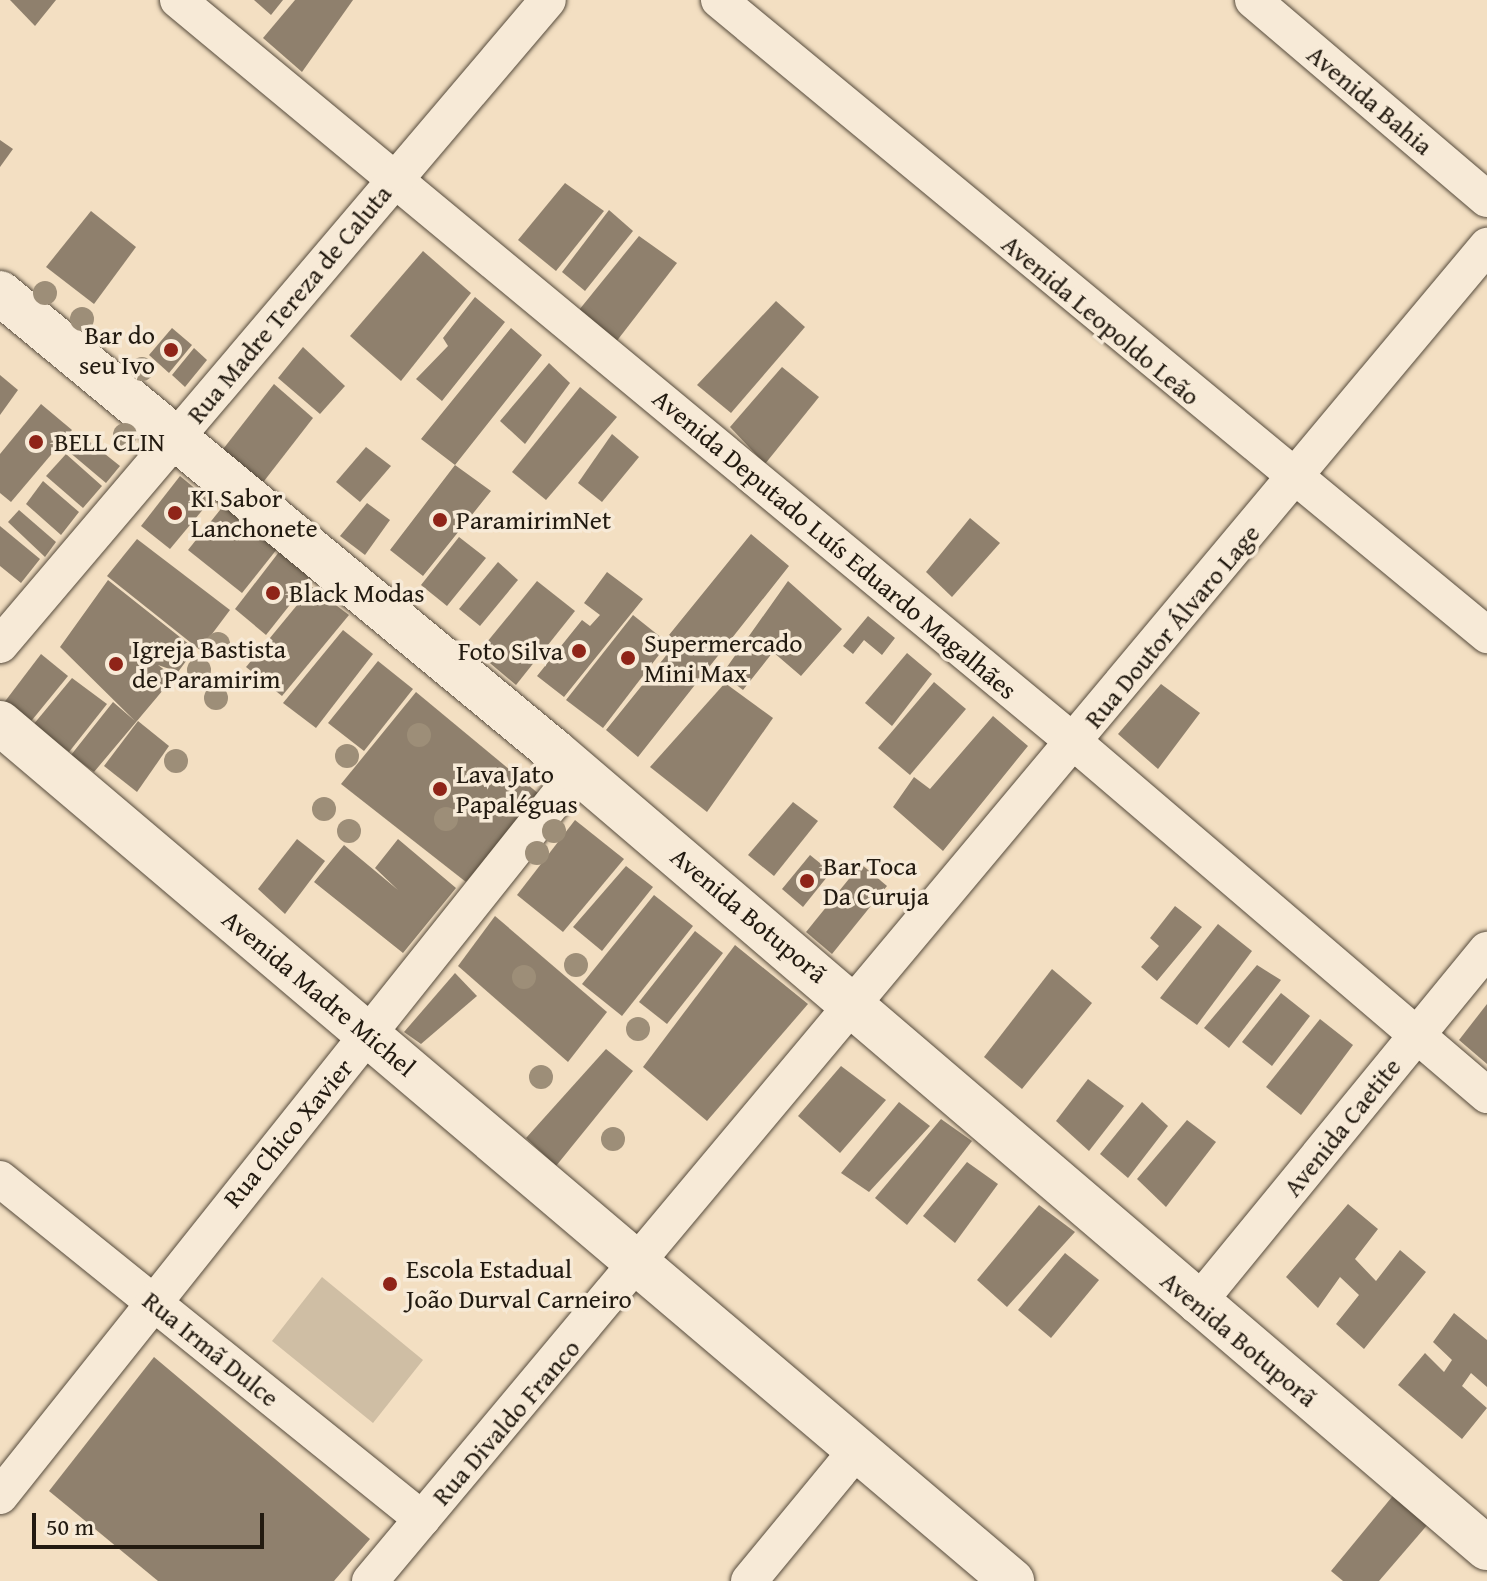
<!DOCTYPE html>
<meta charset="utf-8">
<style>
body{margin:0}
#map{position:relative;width:1487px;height:1581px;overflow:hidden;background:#f3dfc2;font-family:"Gentium Book Plus",serif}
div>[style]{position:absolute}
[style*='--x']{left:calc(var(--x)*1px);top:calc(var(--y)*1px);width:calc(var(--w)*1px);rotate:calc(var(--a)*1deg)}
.green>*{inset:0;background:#cfbea4}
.building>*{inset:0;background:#8f806d}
.roads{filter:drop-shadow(0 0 2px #564b3c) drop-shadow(0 0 2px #564b3c)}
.street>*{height:36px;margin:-18px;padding:0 18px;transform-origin:18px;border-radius:18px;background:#f7ead7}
.secondary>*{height:44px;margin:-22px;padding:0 22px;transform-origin:22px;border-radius:22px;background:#f7ead7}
.trees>*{width:24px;height:24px;margin:-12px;border-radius:50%;background:#9d8e78}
.dots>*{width:22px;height:22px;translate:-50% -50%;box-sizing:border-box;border:4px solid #f7ead7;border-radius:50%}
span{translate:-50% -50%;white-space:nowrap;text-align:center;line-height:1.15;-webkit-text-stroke:7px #f7ead7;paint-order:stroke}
.street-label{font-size:26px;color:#221a10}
.poi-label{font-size:26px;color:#221a10}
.right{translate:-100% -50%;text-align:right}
.left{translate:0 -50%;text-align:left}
.scale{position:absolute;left:32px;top:1513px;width:232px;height:36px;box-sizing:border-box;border:4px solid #221a10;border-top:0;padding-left:10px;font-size:24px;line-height:28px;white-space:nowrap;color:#221a10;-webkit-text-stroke:6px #f7ead7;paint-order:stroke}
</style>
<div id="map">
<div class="green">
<div style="clip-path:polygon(322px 1277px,423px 1360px,373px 1423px,272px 1341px)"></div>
</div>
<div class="building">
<div style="clip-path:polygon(10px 0,56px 0,35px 26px)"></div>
<div style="clip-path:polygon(254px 0,283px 0,271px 15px)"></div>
<div style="clip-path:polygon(295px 0,353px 0,302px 72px,263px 38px)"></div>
<div style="clip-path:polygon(0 140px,13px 149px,0 167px)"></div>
<div style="clip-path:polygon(565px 183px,604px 211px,556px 271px,518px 240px)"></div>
<div style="clip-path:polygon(609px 210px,633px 231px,585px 291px,562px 272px)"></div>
<div style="clip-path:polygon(91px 211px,136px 247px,94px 304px,46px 267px)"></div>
<div style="clip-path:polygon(639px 236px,677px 263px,616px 342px,579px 310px)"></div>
<div style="clip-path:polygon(423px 251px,471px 293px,401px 381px,350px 336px)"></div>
<div style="clip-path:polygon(475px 297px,505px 322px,442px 401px,416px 379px,448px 346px,443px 338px)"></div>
<div style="clip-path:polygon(776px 301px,805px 327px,731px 413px,697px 385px)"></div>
<div style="clip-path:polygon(172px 328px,192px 345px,169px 373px,149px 355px)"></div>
<div style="clip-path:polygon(511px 328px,542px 355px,455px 465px,491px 491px,423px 576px,390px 550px,455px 465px,421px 439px)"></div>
<div style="clip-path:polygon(303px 347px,345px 386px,320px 414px,278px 378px)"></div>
<div style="clip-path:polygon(194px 348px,207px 360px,185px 387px,172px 375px)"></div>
<div style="clip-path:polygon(549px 363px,570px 383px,525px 444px,500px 421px)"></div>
<div style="clip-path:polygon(782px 367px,819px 397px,765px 464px,730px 427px)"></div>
<div style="clip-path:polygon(0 375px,18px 390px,0 415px)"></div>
<div style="clip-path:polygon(274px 384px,313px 418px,261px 485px,220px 453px)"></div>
<div style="clip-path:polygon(580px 387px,617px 417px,546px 500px,512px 472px)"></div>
<div style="clip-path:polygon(41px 404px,72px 430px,11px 502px,0 493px,0 454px)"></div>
<div style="clip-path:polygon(80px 434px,120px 466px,106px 483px,68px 451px)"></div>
<div style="clip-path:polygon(612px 434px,639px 457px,602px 502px,578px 483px)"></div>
<div style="clip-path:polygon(366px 447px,391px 466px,360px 502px,336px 482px)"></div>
<div style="clip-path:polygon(66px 454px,102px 486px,83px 508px,46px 476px)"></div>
<div style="clip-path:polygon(180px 476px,210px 501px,170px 549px,141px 526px)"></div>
<div style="clip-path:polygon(43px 481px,79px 512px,61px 535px,26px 504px)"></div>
<div style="clip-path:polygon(228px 500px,281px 544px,242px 593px,188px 550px)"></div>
<div style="clip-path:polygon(367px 503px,390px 520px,365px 555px,340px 536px)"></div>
<div style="clip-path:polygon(19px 510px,56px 542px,45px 557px,8px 522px)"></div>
<div style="clip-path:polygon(970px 518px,1000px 543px,952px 597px,926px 572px)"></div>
<div style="clip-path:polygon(0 526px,40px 559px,21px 583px,0 566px)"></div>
<div style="clip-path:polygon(751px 534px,789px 566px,638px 757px,606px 730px,677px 642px,669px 635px)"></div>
<div style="clip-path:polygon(459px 537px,486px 558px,447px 606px,421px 585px)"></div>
<div style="clip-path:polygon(137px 539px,230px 610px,200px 650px,107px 576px)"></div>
<div style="clip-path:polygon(279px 552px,312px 577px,266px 635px,235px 609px)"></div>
<div style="clip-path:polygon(498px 562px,518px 580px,480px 626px,459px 609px)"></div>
<div style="clip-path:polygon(607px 572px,643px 599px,564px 697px,537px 676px,582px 620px,590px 626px,600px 615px,584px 603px)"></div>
<div style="clip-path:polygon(108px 580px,195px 649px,178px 672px,158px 665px,174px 677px,94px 772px,71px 755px,113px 702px,135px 721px,60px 647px)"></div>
<div style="clip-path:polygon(537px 581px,575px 611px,516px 685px,478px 653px)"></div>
<div style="clip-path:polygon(788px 581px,842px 629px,801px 676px,773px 652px,743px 690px,722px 674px)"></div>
<div style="clip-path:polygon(312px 587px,349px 615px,282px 696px,246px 667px)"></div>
<div style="clip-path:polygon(633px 615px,668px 643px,603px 728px,566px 700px)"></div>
<div style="clip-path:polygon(868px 616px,895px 638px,882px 655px,864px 640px,853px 654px,843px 646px)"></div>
<div style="clip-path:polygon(343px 630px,373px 654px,316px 728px,283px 703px)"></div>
<div style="clip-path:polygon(907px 653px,932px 674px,892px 726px,865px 703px)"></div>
<div style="clip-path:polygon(41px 654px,68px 676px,28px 725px,3px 704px)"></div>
<div style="clip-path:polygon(378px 661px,413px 689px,364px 751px,328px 723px)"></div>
<div style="clip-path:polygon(72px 678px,107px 704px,69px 752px,33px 725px)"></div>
<div style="clip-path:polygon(934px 682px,966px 709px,910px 775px,878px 748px)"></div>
<div style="clip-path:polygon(725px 683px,773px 718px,707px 812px,650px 767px)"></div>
<div style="clip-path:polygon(1161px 684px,1200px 713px,1158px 769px,1118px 734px)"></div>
<div style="clip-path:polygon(416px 692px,539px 794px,466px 882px,341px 784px)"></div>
<div style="clip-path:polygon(993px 716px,1028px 746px,943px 851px,893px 807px,914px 777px,930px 789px)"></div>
<div style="clip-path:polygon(138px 721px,169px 746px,137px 792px,104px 766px)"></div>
<div style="clip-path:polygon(793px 802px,818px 821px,774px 876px,748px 855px)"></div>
<div style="clip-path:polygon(575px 820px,624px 859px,563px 932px,517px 895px)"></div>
<div style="clip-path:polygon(297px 839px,325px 861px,285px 914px,258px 889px)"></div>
<div style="clip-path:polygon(398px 839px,456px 888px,403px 953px,314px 882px,344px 845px,398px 890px,375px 868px)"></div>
<div style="clip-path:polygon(810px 855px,831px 872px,803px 907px,782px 889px)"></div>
<div style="clip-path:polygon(861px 864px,887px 886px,832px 954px,806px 932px)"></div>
<div style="clip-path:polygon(626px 866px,653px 887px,602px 951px,573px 927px)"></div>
<div style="clip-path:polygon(654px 895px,693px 926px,622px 1016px,582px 984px)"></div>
<div style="clip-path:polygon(1175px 906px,1202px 927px,1157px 981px,1141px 967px,1159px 946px,1150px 938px)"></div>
<div style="clip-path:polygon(495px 916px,607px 1012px,568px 1062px,458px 966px)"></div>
<div style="clip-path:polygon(1218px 924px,1252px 951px,1197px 1025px,1160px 998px)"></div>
<div style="clip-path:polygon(695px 931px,723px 953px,667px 1024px,639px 1002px)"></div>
<div style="clip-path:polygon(735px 945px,808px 1004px,707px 1121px,643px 1067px)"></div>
<div style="clip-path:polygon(1257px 965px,1281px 980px,1229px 1048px,1204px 1028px)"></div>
<div style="clip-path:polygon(1052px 969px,1092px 1003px,1022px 1089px,984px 1057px)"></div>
<div style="clip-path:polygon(455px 973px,477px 996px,421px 1044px,404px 1032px)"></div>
<div style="clip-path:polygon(1281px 993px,1310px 1016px,1272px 1066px,1242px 1042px)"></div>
<div style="clip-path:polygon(1487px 1004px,1487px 1064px,1459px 1040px)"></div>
<div style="clip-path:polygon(1320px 1019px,1353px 1045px,1301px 1115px,1266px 1087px)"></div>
<div style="clip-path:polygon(606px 1049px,633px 1071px,556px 1166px,526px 1138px)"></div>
<div style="clip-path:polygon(841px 1066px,886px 1100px,840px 1153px,798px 1116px)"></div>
<div style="clip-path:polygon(1088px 1079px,1124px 1106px,1089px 1151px,1056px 1121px)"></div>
<div style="clip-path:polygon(899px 1102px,930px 1126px,869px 1192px,841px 1173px)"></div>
<div style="clip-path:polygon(1142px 1102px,1168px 1126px,1128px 1178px,1100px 1154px)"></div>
<div style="clip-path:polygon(941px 1119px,972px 1141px,907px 1225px,875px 1198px)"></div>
<div style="clip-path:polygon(1187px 1120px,1216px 1142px,1166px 1207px,1137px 1179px)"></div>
<div style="clip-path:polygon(967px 1162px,998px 1184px,955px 1243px,923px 1216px)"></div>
<div style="clip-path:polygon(1348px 1204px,1378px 1229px,1355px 1259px,1376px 1281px,1400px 1250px,1426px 1272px,1364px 1349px,1336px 1324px,1359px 1295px,1340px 1277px,1318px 1308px,1286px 1277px)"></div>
<div style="clip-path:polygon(1039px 1205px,1075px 1232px,1007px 1307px,977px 1280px)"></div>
<div style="clip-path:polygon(1065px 1253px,1099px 1280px,1051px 1338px,1018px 1310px)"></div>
<div style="clip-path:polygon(1454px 1313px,1487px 1340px,1487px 1387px,1471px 1373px,1462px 1386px,1487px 1408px,1462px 1439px,1398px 1385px,1425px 1353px,1444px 1372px,1452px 1360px,1433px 1342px)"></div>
<div style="clip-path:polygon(154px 1357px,370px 1539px,334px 1581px,158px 1581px,49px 1491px)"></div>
<div style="clip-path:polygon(1396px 1492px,1429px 1523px,1379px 1581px,1343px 1581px,1331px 1571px)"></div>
</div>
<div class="roads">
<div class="street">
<div style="--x:178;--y:0;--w:1165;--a:39.64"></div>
<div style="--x:1075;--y:743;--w:542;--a:40.51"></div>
<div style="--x:719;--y:0;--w:997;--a:39.58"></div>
<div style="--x:1253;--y:0;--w:307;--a:40.4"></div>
<div style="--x:0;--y:645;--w:846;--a:-49.65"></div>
<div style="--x:0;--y:1179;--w:542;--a:38.86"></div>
<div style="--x:1196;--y:1305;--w:459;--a:-50.7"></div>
<div style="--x:0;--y:1496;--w:927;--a:-51.44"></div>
<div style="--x:370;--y:1581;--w:1741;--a:-50.08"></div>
<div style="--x:749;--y:1581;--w:170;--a:-50.5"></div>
</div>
<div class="secondary">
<div style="--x:0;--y:293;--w:719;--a:39.58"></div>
<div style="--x:554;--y:751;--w:1227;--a:40.51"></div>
<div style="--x:0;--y:723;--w:1327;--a:40.29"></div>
</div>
</div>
<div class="trees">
<div style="left:45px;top:293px"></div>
<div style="left:82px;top:319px"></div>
<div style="left:142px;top:369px"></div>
<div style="left:125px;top:435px"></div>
<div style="left:218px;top:644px"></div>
<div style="left:199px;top:670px"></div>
<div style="left:216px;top:698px"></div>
<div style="left:419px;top:735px"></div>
<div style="left:347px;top:756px"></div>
<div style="left:176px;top:761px"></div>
<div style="left:324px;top:809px"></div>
<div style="left:446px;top:819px"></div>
<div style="left:349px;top:831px"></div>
<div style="left:554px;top:831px"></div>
<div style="left:537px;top:853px"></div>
<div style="left:576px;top:965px"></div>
<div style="left:524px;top:977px"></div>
<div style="left:638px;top:1029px"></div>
<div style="left:541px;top:1077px"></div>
<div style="left:613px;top:1139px"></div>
</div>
<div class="dots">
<div style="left:171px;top:350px;background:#8f2418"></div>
<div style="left:36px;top:442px;background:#8f2418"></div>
<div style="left:175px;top:513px;background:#8f2418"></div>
<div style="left:440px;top:520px;background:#8f2418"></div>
<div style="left:273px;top:593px;background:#8f2418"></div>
<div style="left:579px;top:651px;background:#8f2418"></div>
<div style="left:628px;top:658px;background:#8f2418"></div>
<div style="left:116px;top:664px;background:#8f2418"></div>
<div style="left:440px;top:789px;background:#8f2418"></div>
<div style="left:807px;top:881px;background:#8f2418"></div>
<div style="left:390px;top:1284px;background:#8f2418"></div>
</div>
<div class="street-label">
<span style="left:1370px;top:100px;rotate:40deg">Avenida Bahia</span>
<span style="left:289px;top:304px;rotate:-50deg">Rua Madre Tereza de Caluta</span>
<span style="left:1101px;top:320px;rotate:40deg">Avenida Leopoldo Leão</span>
<span style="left:835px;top:544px;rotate:40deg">Avenida Deputado Luís Eduardo Magalhães</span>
<span style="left:1172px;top:626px;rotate:-50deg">Rua Doutor Álvaro Lage</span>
<span style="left:749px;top:915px;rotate:40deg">Avenida Botuporã</span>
<span style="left:319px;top:993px;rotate:40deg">Avenida Madre Michel</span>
<span style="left:1342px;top:1127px;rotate:-51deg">Avenida Caetite</span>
<span style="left:288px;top:1133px;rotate:-50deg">Rua Chico Xavier</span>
<span style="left:1239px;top:1339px;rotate:40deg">Avenida Botuporã</span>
<span style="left:211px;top:1349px;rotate:39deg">Rua Irmã Dulce</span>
<span style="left:506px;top:1422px;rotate:-49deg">Rua Divaldo Franco</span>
</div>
<div class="poi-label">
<span class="right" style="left:155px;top:350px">Bar do<br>seu Ivo</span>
<span class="left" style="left:54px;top:442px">BELL CLIN</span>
<span class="left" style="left:191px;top:513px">KI Sabor<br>Lanchonete</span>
<span class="left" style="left:456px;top:520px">ParamirimNet</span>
<span class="left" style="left:289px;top:593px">Black Modas</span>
<span class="left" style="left:644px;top:658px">Supermercado<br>Mini Max</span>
<span class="left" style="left:132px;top:664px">Igreja Bastista<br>de Paramirim</span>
<span class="right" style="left:563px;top:651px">Foto Silva</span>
<span class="left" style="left:456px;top:789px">Lava Jato<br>Papaléguas</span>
<span class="left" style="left:823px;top:881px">Bar Toca<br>Da Curuja</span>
<span class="left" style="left:406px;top:1284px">Escola Estadual<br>João Durval Carneiro</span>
</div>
<div class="scale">50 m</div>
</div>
